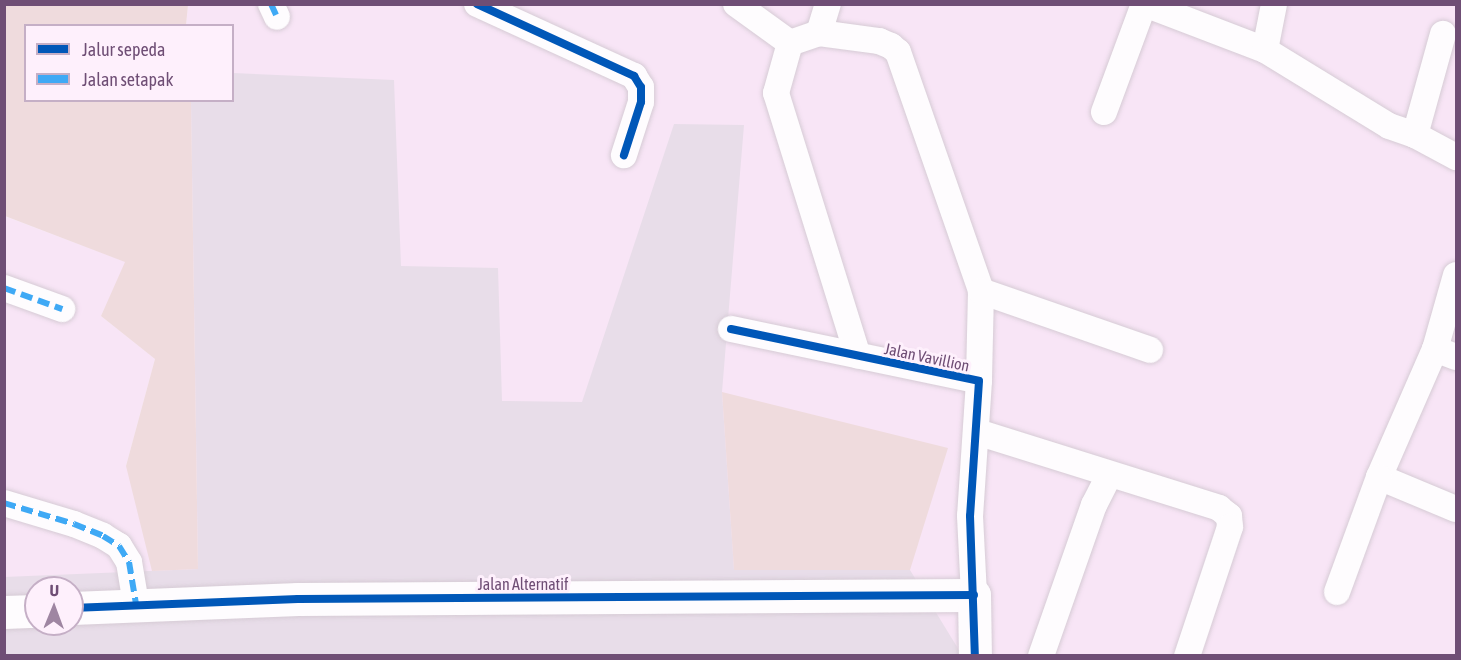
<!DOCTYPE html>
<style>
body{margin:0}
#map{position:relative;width:1461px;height:660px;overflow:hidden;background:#f7eef6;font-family:"Asap Condensed",sans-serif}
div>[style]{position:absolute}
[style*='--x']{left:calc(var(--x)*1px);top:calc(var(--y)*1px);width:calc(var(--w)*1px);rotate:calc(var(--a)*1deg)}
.residential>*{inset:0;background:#f8e5f6}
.industrial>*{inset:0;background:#e8dde9}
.green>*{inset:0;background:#efdbdd}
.roads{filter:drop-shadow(0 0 2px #d6cbd5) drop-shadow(0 0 2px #d6cbd5)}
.minor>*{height:26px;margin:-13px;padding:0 13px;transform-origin:13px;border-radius:13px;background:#fefcfe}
.tertiary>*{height:33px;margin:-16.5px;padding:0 16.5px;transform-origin:16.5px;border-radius:16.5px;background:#fefcfe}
.quiet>*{height:6px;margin-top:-3px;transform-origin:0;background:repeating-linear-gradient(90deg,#3fa9f5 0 12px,transparent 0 18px)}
.cycleway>*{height:8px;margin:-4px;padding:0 4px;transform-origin:4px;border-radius:4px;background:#0057b8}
span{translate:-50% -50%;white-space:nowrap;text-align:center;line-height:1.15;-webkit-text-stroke:6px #fef0fc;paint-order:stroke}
.street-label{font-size:16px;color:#6f4e75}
.frame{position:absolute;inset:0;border:6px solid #6f4e75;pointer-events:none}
.legend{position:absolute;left:24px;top:24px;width:210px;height:78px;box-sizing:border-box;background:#fef0fc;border:2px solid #c5afc6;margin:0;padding:8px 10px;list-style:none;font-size:18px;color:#6f4e75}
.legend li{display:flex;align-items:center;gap:12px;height:30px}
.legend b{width:30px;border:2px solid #c5afc6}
.north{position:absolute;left:24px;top:576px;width:60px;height:60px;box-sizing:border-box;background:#fef0fc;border:2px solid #c5afc6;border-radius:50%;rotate:1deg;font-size:16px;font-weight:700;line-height:24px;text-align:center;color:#6f4e75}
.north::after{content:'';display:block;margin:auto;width:21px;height:27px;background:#9f86a2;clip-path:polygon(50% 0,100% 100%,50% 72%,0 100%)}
</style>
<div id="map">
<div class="residential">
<div style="clip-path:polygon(evenodd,188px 5px,1456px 5px,1456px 655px,5px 655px,4px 216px,126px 262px,101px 316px,155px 359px,126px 466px,198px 569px,191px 101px,232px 100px,232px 26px,186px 25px,188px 5px,36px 588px,72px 588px,72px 624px,36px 624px,36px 588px)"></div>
</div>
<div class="industrial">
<div style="clip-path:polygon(evenodd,233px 73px,394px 80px,401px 266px,498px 268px,502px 401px,582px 402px,674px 124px,744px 125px,722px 392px,734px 569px,910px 570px,962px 655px,5px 655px,4px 577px,198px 569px,191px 101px,232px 100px,233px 73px,36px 588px,72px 588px,72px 624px,36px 624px,36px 588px)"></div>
</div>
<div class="green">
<div style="clip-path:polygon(4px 5px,188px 5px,186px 25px,26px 26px,26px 100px,191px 101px,198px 569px,152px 571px,126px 466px,155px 359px,101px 316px,125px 262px,5px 216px)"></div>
<div style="clip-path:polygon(722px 392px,948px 448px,910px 570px,734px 570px)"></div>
</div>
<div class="roads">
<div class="minor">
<div style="--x:271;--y:4;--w:14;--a:65"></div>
<div style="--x:477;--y:4;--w:173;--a:24.6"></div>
<div style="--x:634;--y:76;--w:13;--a:58"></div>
<div style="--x:641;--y:87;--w:15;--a:90"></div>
<div style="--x:641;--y:102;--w:56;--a:107.8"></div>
<div style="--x:736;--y:4;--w:67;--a:35.8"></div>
<div style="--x:790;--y:43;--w:31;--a:-19"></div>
<div style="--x:819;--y:33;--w:61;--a:7.6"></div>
<div style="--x:879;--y:41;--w:13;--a:23"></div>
<div style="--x:891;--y:46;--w:9;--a:41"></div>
<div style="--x:898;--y:52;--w:253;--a:70.8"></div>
<div style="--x:981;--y:291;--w:90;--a:91.3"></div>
<div style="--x:1145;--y:4;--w:129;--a:21"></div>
<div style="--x:1265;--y:50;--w:145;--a:31.5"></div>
<div style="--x:1389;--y:126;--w:28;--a:19"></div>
<div style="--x:1415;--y:135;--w:47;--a:28.2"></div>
<div style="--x:819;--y:33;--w:30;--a:-73"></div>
<div style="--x:790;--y:43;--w:52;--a:105.6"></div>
<div style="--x:776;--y:93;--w:275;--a:72.7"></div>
<div style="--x:1265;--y:50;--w:47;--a:-78.9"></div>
<div style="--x:1104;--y:112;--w:115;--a:-69.7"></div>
<div style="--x:1415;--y:135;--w:105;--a:-74.5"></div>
<div style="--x:1456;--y:275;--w:77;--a:105.8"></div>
<div style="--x:1435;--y:349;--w:140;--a:113.6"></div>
<div style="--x:1379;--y:477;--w:83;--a:22.6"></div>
<div style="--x:4;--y:288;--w:62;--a:19.9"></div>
<div style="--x:981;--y:291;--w:179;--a:19.2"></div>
<div style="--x:731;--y:329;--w:253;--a:11.8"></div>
<div style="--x:979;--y:381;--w:135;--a:93.8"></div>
<div style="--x:970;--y:516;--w:79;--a:87.1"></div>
<div style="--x:1435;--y:349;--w:22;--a:21"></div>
<div style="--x:977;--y:432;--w:254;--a:17.4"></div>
<div style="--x:1219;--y:508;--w:13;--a:39"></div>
<div style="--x:1229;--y:516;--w:11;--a:85"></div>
<div style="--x:1230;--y:527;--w:136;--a:108.4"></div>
<div style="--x:4;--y:503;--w:73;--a:16.7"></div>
<div style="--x:74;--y:524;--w:31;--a:22"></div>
<div style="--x:103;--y:536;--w:19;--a:32"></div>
<div style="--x:119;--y:546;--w:19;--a:58"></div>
<div style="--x:129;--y:562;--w:43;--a:80.5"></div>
<div style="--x:1337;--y:592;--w:122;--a:-69.9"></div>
<div style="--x:1041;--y:656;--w:160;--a:-70.7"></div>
<div style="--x:1094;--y:505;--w:34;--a:-63"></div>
</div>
<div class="tertiary">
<div style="--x:72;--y:608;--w:226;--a:-2.3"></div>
<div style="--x:298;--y:599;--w:676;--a:-0.34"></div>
<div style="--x:974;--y:595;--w:61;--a:89.1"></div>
<div style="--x:4;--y:612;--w:32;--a:-2"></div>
</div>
</div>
<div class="quiet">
<div style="--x:271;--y:4;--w:14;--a:65"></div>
<div style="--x:4;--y:288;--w:62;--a:19.9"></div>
<div style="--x:4;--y:503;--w:73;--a:16.7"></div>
<div style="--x:74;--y:524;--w:31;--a:22"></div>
<div style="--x:103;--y:536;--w:19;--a:32"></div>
<div style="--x:119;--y:546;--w:19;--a:58"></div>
<div style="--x:129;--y:562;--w:43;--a:80.5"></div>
</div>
<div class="cycleway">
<div style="--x:477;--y:4;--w:173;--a:24.6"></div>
<div style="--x:634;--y:76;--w:13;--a:58"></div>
<div style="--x:641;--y:87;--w:15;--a:90"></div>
<div style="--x:641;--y:102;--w:56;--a:107.8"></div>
<div style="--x:731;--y:329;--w:253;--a:11.8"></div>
<div style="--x:979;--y:381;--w:135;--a:93.8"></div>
<div style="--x:970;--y:516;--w:140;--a:88"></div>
<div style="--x:72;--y:608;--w:226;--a:-2.3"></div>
<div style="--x:298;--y:599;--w:676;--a:-0.34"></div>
</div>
<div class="street-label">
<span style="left:927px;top:357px;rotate:12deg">Jalan Vavillion</span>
<span style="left:523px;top:584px">Jalan Alternatif</span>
</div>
<div class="frame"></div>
<ul class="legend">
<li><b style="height:8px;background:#0057b8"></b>Jalur sepeda</li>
<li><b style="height:8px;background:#3fa9f5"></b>Jalan setapak</li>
</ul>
<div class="north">U</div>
</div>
